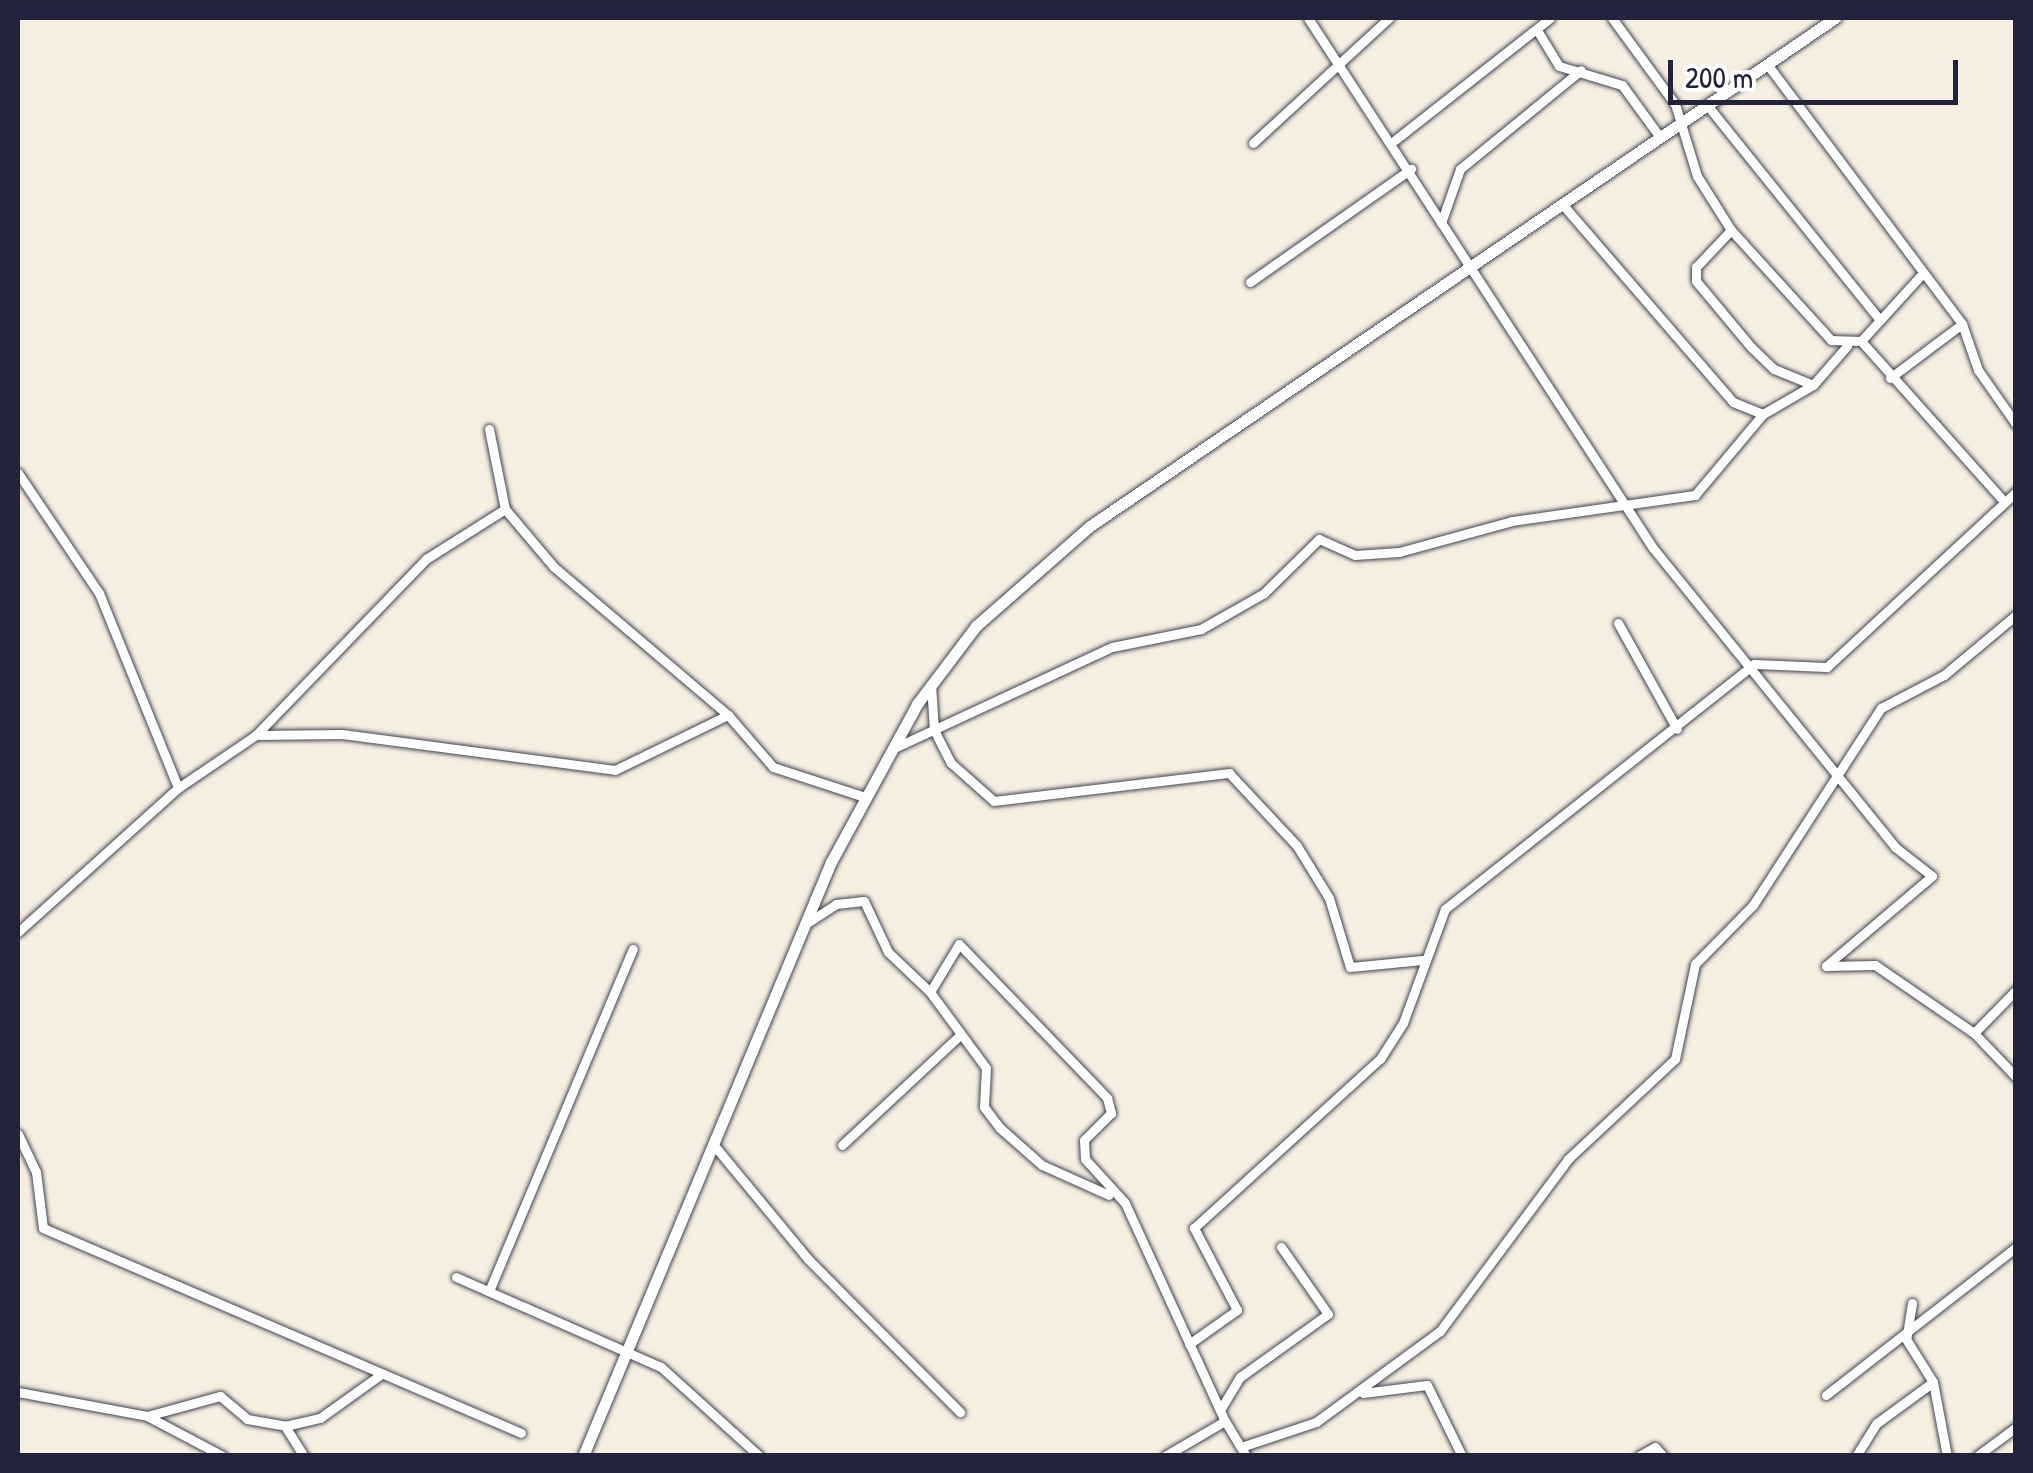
<!DOCTYPE html>
<style>
body{margin:0}
#map{position:relative;width:2033px;height:1473px;overflow:hidden;background:#f6efdf;font-family:"Patrick Hand",sans-serif}
div>[style]{position:absolute}
[style*='--x']{left:calc(var(--x)*1px);top:calc(var(--y)*1px);width:calc(var(--w)*1px);rotate:calc(var(--a)*1deg)}
.roads{filter:drop-shadow(0 0 2px #424154) drop-shadow(0 0 2px #424154)}
.street>*{height:9px;margin:-4.5px;padding:0 4.5px;transform-origin:4.5px;border-radius:4.5px;background:#fff}
.secondary>*{height:11px;margin:-5.5px;padding:0 5.5px;transform-origin:5.5px;border-radius:5.5px;background:#fff}
span{translate:-50% -50%;white-space:nowrap;text-align:center;line-height:1.15;-webkit-text-stroke:8px #fff;paint-order:stroke}
.frame{position:absolute;inset:0;border:20px solid #22223b;pointer-events:none}
.scale{position:absolute;left:1668px;top:60px;width:290px;height:45px;box-sizing:border-box;border:5px solid #22223b;border-top:0;padding-left:12px;font-size:30px;line-height:35px;white-space:nowrap;color:#22223b;-webkit-text-stroke:8px #fff;paint-order:stroke}
</style>
<div id="map">
<div class="roads">
<div class="street">
<div style="--x:1308;--y:18;--w:632;--a:56.94"></div>
<div style="--x:1653;--y:548;--w:385;--a:51"></div>
<div style="--x:1895;--y:847;--w:47;--a:38.1"></div>
<div style="--x:1932;--y:876;--w:139;--a:139.7"></div>
<div style="--x:1826;--y:966;--w:49;--a:-1.2"></div>
<div style="--x:1875;--y:965;--w:120;--a:34.5"></div>
<div style="--x:1974;--y:1033;--w:60;--a:-45.7"></div>
<div style="--x:1612;--y:18;--w:107;--a:53.8"></div>
<div style="--x:1675;--y:104;--w:75;--a:73"></div>
<div style="--x:1697;--y:176;--w:64;--a:57.8"></div>
<div style="--x:1731;--y:230;--w:149;--a:47.7"></div>
<div style="--x:1831;--y:340;--w:30;--a:2"></div>
<div style="--x:1861;--y:341;--w:210;--a:48.3"></div>
<div style="--x:1537;--y:30;--w:42;--a:58.6"></div>
<div style="--x:1559;--y:66;--w:66;--a:16.8"></div>
<div style="--x:1622;--y:85;--w:63;--a:54"></div>
<div style="--x:1767;--y:64;--w:325;--a:53.1"></div>
<div style="--x:1962;--y:324;--w:49;--a:70.8"></div>
<div style="--x:1978;--y:370;--w:66;--a:54.9"></div>
<div style="--x:1707;--y:105;--w:273;--a:51.2"></div>
<div style="--x:1395;--y:140;--w:197;--a:-38.2"></div>
<div style="--x:1253;--y:143;--w:185;--a:-42.6"></div>
<div style="--x:1563;--y:205;--w:260;--a:49.2"></div>
<div style="--x:1733;--y:402;--w:32;--a:22"></div>
<div style="--x:1763;--y:414;--w:58;--a:-30.1"></div>
<div style="--x:1441;--y:223;--w:57;--a:-70.6"></div>
<div style="--x:1460;--y:169;--w:156;--a:-39.3"></div>
<div style="--x:1731;--y:230;--w:51;--a:133.4"></div>
<div style="--x:1696;--y:267;--w:14;--a:90"></div>
<div style="--x:1696;--y:281;--w:86;--a:50.2"></div>
<div style="--x:1751;--y:347;--w:32;--a:44"></div>
<div style="--x:1774;--y:369;--w:42;--a:22.3"></div>
<div style="--x:1813;--y:385;--w:52;--a:-48.9"></div>
<div style="--x:1250;--y:282;--w:197;--a:-35.1"></div>
<div style="--x:1861;--y:341;--w:92;--a:-47.6"></div>
<div style="--x:1890;--y:378;--w:90;--a:-36.9"></div>
<div style="--x:489;--y:429;--w:82;--a:78.7"></div>
<div style="--x:505;--y:509;--w:76;--a:49.8"></div>
<div style="--x:554;--y:567;--w:228;--a:40.4"></div>
<div style="--x:728;--y:715;--w:69;--a:49.1"></div>
<div style="--x:773;--y:767;--w:97;--a:18.1"></div>
<div style="--x:18;--y:473;--w:145;--a:56"></div>
<div style="--x:99;--y:593;--w:210;--a:67.9"></div>
<div style="--x:1618;--y:623;--w:121;--a:60.9"></div>
<div style="--x:931;--y:684;--w:46;--a:86.3"></div>
<div style="--x:934;--y:730;--w:37;--a:63"></div>
<div style="--x:951;--y:763;--w:57;--a:41.5"></div>
<div style="--x:994;--y:801;--w:237;--a:-6.8"></div>
<div style="--x:1229;--y:773;--w:100;--a:47"></div>
<div style="--x:1297;--y:846;--w:61;--a:58.4"></div>
<div style="--x:1329;--y:898;--w:72;--a:73.1"></div>
<div style="--x:1350;--y:967;--w:73;--a:-5.5"></div>
<div style="--x:256;--y:735;--w:86;--a:-0.7"></div>
<div style="--x:342;--y:734;--w:275;--a:7.5"></div>
<div style="--x:615;--y:770;--w:126;--a:-26"></div>
<div style="--x:892;--y:749;--w:242;--a:-24.9"></div>
<div style="--x:1112;--y:647;--w:91;--a:-11.4"></div>
<div style="--x:1201;--y:629;--w:73;--a:-29.7"></div>
<div style="--x:1264;--y:593;--w:77;--a:-44.5"></div>
<div style="--x:1319;--y:539;--w:39;--a:24"></div>
<div style="--x:1355;--y:555;--w:44;--a:-3.9"></div>
<div style="--x:1399;--y:552;--w:117;--a:-15.3"></div>
<div style="--x:1512;--y:521;--w:185;--a:-8.1"></div>
<div style="--x:1695;--y:495;--w:106;--a:-50"></div>
<div style="--x:807;--y:923;--w:35;--a:-33"></div>
<div style="--x:836;--y:904;--w:28;--a:-6"></div>
<div style="--x:864;--y:901;--w:56;--a:64.8"></div>
<div style="--x:888;--y:952;--w:58;--a:43.6"></div>
<div style="--x:930;--y:992;--w:56;--a:-58.9"></div>
<div style="--x:959;--y:944;--w:214;--a:46.1"></div>
<div style="--x:1107;--y:1098;--w:16;--a:75"></div>
<div style="--x:1111;--y:1113;--w:38;--a:135"></div>
<div style="--x:1084;--y:1140;--w:19;--a:87"></div>
<div style="--x:1085;--y:1159;--w:59;--a:47.7"></div>
<div style="--x:1125;--y:1203;--w:240;--a:65.4"></div>
<div style="--x:18;--y:932;--w:215;--a:-42"></div>
<div style="--x:178;--y:788;--w:94;--a:-34.2"></div>
<div style="--x:256;--y:735;--w:245;--a:-46"></div>
<div style="--x:426;--y:559;--w:93;--a:-32.3"></div>
<div style="--x:930;--y:992;--w:94;--a:53.6"></div>
<div style="--x:986;--y:1068;--w:39;--a:93"></div>
<div style="--x:984;--y:1107;--w:26;--a:53"></div>
<div style="--x:1000;--y:1128;--w:56;--a:41.4"></div>
<div style="--x:1042;--y:1165;--w:73;--a:24.1"></div>
<div style="--x:1974;--y:1033;--w:61;--a:46.3"></div>
<div style="--x:18;--y:1134;--w:42;--a:64.7"></div>
<div style="--x:36;--y:1172;--w:56;--a:82.9"></div>
<div style="--x:43;--y:1228;--w:520;--a:23.21"></div>
<div style="--x:713;--y:1144;--w:149;--a:50.4"></div>
<div style="--x:808;--y:1259;--w:216;--a:45.2"></div>
<div style="--x:842;--y:1145;--w:161;--a:-43"></div>
<div style="--x:456;--y:1277;--w:224;--a:23.7"></div>
<div style="--x:661;--y:1367;--w:132;--a:42.2"></div>
<div style="--x:489;--y:1291;--w:371;--a:-67.2"></div>
<div style="--x:1912;--y:1303;--w:36;--a:99"></div>
<div style="--x:1906;--y:1339;--w:51;--a:57.9"></div>
<div style="--x:1933;--y:1382;--w:75;--a:79.3"></div>
<div style="--x:1189;--y:1344;--w:59;--a:-35.3"></div>
<div style="--x:1237;--y:1310;--w:93;--a:-117.7"></div>
<div style="--x:1194;--y:1228;--w:251;--a:-42.3"></div>
<div style="--x:1380;--y:1059;--w:43;--a:-57.4"></div>
<div style="--x:1403;--y:1023;--w:121;--a:-69.8"></div>
<div style="--x:1445;--y:909;--w:394;--a:-38.4"></div>
<div style="--x:1754;--y:664;--w:73;--a:2.4"></div>
<div style="--x:1827;--y:667;--w:258;--a:-42.8"></div>
<div style="--x:18;--y:1392;--w:131;--a:10.5"></div>
<div style="--x:147;--y:1416;--w:86;--a:27.8"></div>
<div style="--x:1363;--y:1393;--w:64;--a:-7.1"></div>
<div style="--x:1427;--y:1385;--w:79;--a:63.8"></div>
<div style="--x:1826;--y:1395;--w:241;--a:-37.9"></div>
<div style="--x:1220;--y:1410;--w:39;--a:-59"></div>
<div style="--x:1240;--y:1377;--w:108;--a:-35.6"></div>
<div style="--x:1328;--y:1314;--w:82;--a:-125"></div>
<div style="--x:147;--y:1416;--w:76;--a:-15.3"></div>
<div style="--x:220;--y:1396;--w:35;--a:40"></div>
<div style="--x:247;--y:1419;--w:39;--a:10"></div>
<div style="--x:285;--y:1426;--w:36;--a:58"></div>
<div style="--x:285;--y:1426;--w:36;--a:-13"></div>
<div style="--x:320;--y:1418;--w:74;--a:-35.6"></div>
<div style="--x:1241;--y:1447;--w:79;--a:-18.4"></div>
<div style="--x:1316;--y:1422;--w:154;--a:-36.3"></div>
<div style="--x:1440;--y:1331;--w:214;--a:-53.3"></div>
<div style="--x:1568;--y:1159;--w:146;--a:-43.1"></div>
<div style="--x:1675;--y:1059;--w:97;--a:-78.1"></div>
<div style="--x:1695;--y:964;--w:83;--a:-45.5"></div>
<div style="--x:1753;--y:905;--w:235;--a:-57"></div>
<div style="--x:1881;--y:708;--w:71;--a:-27.6"></div>
<div style="--x:1944;--y:675;--w:94;--a:-39.8"></div>
<div style="--x:1165;--y:1456;--w:69;--a:-30.3"></div>
<div style="--x:1225;--y:1421;--w:41;--a:59"></div>
<div style="--x:1639;--y:1456;--w:18;--a:-29"></div>
<div style="--x:1655;--y:1447;--w:12;--a:48"></div>
<div style="--x:1856;--y:1456;--w:39;--a:-58"></div>
<div style="--x:1877;--y:1423;--w:69;--a:-36.2"></div>
<div style="--x:1977;--y:1456;--w:49;--a:-36.6"></div>
</div>
<div class="secondary">
<div style="--x:583;--y:1456;--w:644;--a:-67.34"></div>
<div style="--x:831;--y:862;--w:180;--a:-61.4"></div>
<div style="--x:917;--y:704;--w:98;--a:-52.9"></div>
<div style="--x:976;--y:626;--w:152;--a:-41.3"></div>
<div style="--x:1090;--y:526;--w:902;--a:-34.29"></div>
</div>
</div>
<div class="frame"></div>
<div class="scale">200 m</div>
</div>
